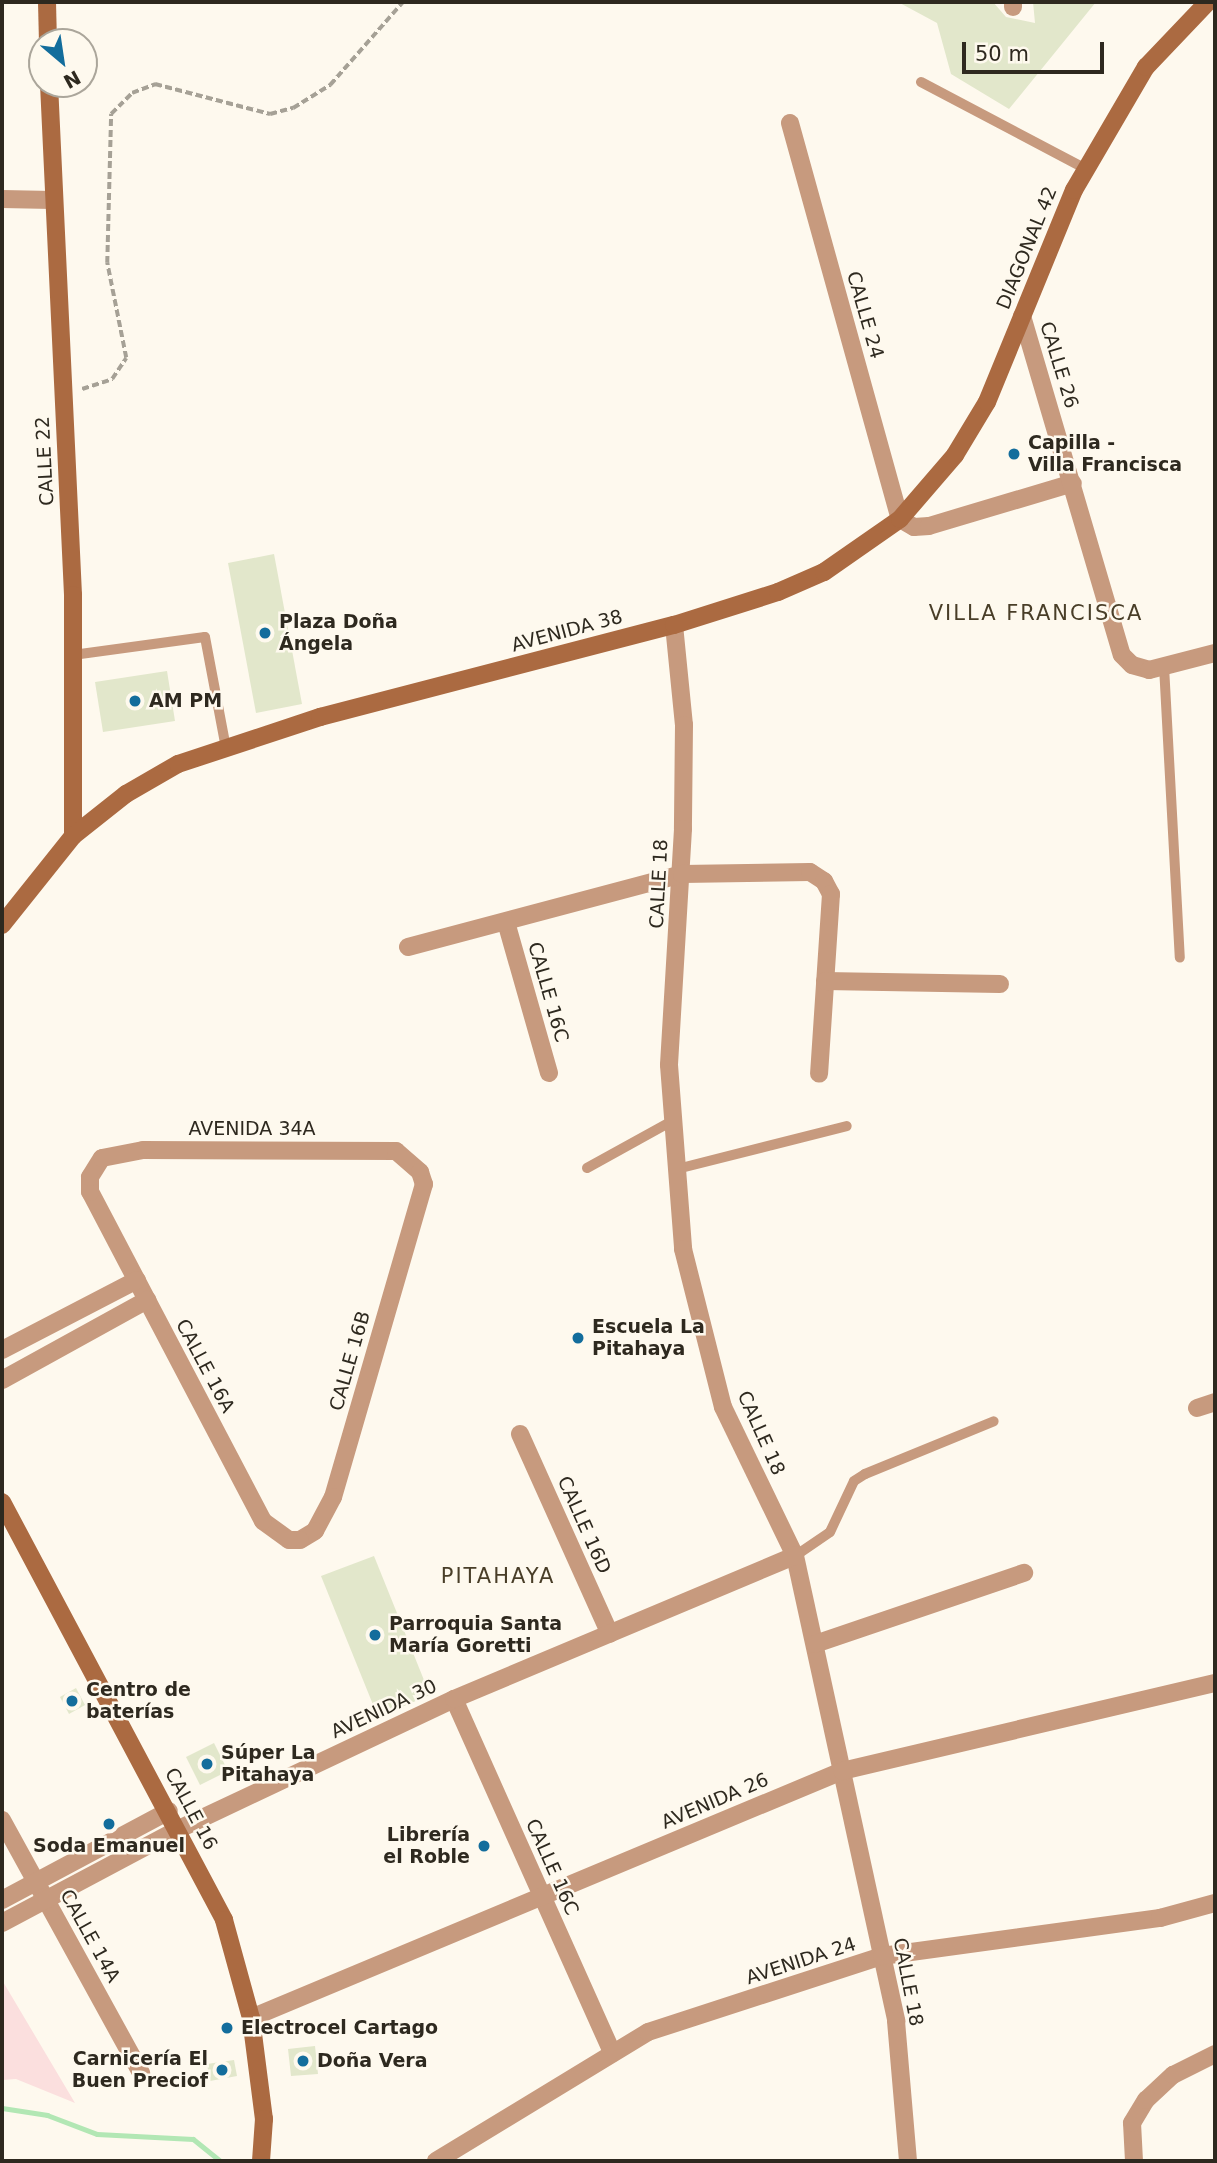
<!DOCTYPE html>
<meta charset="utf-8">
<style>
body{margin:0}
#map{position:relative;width:1217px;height:2163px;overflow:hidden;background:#fef9ee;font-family:"DejaVu Sans",sans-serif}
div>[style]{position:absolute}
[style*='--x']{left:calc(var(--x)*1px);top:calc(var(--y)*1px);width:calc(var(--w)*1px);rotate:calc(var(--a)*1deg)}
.green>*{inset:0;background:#fbdfde}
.stream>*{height:5px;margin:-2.5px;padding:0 2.5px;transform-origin:2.5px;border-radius:2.5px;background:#b2e7b4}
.building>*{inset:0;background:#e2e7cb}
.path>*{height:3.5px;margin-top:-1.75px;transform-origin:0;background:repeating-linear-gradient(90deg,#a6a196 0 7px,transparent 0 10.5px)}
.lane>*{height:10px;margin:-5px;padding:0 5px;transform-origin:5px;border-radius:5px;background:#c79a7e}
.street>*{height:18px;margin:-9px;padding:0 9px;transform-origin:9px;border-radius:9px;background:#c79a7e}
.secondary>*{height:18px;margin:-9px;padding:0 9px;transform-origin:9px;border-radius:9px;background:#ab6a41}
.dots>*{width:19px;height:19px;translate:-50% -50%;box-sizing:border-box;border:4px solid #fef9ee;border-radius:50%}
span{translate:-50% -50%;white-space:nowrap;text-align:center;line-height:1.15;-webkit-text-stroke:5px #fef9ee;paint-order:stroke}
.street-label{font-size:19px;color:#2e291f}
.poi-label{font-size:19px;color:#2e291f;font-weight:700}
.left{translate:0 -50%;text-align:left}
.right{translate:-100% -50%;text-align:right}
.neighbourhood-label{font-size:21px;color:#493e28;letter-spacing:2px}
.frame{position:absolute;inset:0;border:4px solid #2e291f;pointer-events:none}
.north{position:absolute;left:28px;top:28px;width:70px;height:70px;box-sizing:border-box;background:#fef9ee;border:2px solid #aba69b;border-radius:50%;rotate:151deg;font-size:19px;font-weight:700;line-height:28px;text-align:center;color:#2e291f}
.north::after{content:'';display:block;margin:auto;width:24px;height:32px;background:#136d9c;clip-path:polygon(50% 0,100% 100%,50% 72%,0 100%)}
.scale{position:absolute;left:962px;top:42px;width:142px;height:32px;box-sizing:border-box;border:4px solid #2e291f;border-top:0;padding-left:9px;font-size:21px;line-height:24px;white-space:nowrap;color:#2e291f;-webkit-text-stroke:5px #fef9ee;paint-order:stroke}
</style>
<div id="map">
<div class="green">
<div style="clip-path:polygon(2px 1980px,75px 2103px,16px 2079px,2px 2080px)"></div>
</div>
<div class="stream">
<div style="--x:2;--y:2108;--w:46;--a:8.8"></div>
<div style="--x:47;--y:2115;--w:53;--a:20.8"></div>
<div style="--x:97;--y:2134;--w:96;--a:3"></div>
<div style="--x:193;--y:2139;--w:35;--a:39"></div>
</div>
<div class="building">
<div style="clip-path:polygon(898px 2px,993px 2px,1006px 17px,1035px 23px,1033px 2px,1096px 2px,1009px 109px,951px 74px,937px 23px)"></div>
<div style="clip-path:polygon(274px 554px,302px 704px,256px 713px,228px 563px)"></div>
<div style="clip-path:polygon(167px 671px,175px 721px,103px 732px,95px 682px)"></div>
<div style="clip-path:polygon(374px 1556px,430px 1695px,378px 1717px,321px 1576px)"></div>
<div style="clip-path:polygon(76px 1688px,85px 1705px,69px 1714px,60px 1697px)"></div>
<div style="clip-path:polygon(214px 1743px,228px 1771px,200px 1785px,186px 1757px)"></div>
<div style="clip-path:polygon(315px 2046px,318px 2074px,291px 2076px,288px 2049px)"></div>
<div style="clip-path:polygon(234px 2060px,237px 2076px,210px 2081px,207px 2064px)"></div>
</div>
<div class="path">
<div style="--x:82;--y:389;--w:32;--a:-18"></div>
<div style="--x:112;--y:379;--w:25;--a:-56"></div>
<div style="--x:126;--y:358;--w:97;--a:-101.3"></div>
<div style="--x:107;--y:263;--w:149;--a:-88.5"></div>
<div style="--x:111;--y:114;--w:30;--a:-45"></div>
<div style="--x:132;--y:93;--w:25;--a:-21"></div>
<div style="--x:155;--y:84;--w:119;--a:14.6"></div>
<div style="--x:270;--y:114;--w:24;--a:-15"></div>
<div style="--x:293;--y:108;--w:44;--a:-31.9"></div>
<div style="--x:330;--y:85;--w:111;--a:-48.7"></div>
</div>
<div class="lane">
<div style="--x:921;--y:82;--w:187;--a:27.8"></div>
<div style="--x:73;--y:655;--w:133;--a:-7.8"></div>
<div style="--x:205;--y:637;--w:113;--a:79.3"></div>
<div style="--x:1164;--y:666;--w:292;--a:86.9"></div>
<div style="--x:587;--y:1168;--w:99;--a:-28.9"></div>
<div style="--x:677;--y:1169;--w:175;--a:-14.2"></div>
<div style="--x:795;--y:1556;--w:42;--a:-34.4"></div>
<div style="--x:830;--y:1532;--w:56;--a:-64.8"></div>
<div style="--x:854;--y:1481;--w:13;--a:-32"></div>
<div style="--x:865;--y:1474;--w:139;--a:-22.3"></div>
</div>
<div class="street">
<div style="--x:1013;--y:2;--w:5;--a:90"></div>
<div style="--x:790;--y:123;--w:411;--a:74.5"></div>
<div style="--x:900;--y:519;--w:16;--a:30"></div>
<div style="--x:914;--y:527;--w:15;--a:-4"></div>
<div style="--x:929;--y:526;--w:150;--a:-16.6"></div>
<div style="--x:2;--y:199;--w:50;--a:1.1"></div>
<div style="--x:1022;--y:316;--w:353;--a:73.6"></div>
<div style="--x:1122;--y:655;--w:14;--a:45"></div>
<div style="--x:1132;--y:665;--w:18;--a:16"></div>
<div style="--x:1149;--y:670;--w:68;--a:-14.4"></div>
<div style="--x:674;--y:625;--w:100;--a:84.3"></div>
<div style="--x:684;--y:725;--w:104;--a:90.6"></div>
<div style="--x:683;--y:829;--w:236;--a:93.4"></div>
<div style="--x:669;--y:1065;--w:185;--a:85.6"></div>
<div style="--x:683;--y:1249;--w:163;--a:75.8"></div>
<div style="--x:723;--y:1407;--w:165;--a:64.2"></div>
<div style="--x:795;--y:1556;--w:476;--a:77.7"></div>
<div style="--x:896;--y:2021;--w:141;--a:85.1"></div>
<div style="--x:506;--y:922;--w:157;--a:74.1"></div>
<div style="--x:408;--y:947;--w:284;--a:-14.9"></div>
<div style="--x:682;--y:874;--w:128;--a:-0.9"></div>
<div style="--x:810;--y:872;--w:17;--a:33"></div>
<div style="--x:824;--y:881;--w:15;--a:62"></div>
<div style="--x:831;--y:894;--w:180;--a:93.8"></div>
<div style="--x:825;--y:981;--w:175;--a:1"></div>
<div style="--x:143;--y:1150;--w:253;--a:0.2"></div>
<div style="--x:396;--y:1151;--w:32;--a:41"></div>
<div style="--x:420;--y:1172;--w:13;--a:72"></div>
<div style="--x:424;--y:1184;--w:326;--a:106.2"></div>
<div style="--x:333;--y:1497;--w:38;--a:118"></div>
<div style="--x:315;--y:1531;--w:17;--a:149"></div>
<div style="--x:300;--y:1540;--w:11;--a:180"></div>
<div style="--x:289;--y:1540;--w:32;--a:-144"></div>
<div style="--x:263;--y:1521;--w:372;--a:-117.7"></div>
<div style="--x:90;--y:1192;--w:15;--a:-90"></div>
<div style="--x:90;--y:1177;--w:22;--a:-58"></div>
<div style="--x:102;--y:1158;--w:42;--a:-11"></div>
<div style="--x:2;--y:1350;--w:152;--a:-27.4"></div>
<div style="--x:2;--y:1380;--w:166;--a:-28.9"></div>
<div style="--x:1197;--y:1408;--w:19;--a:-18"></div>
<div style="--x:520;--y:1434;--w:219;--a:65.8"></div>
<div style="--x:815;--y:1644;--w:221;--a:-18.8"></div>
<div style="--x:454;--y:1699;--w:388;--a:65.9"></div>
<div style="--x:2;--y:1820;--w:289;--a:61.2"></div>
<div style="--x:2;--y:1900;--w:189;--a:-28.1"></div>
<div style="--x:2;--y:1923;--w:200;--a:-28"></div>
<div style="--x:179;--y:1829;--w:304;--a:-25.3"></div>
<div style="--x:454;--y:1699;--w:370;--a:-22.8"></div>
<div style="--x:251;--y:2018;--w:641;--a:-22.68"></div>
<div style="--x:842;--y:1771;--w:383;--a:-13.3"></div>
<div style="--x:436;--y:2161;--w:248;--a:-31.3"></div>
<div style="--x:648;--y:2032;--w:246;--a:-18"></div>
<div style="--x:882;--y:1956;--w:281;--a:-7.8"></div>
<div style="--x:1160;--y:1918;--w:57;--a:-15.3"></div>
<div style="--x:1134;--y:2161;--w:38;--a:-93"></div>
<div style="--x:1132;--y:2123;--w:27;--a:-59"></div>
<div style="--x:1146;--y:2100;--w:37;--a:-43"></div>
<div style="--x:1173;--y:2075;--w:47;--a:-26.6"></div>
</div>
<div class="secondary">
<div style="--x:47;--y:2;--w:40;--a:88.6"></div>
<div style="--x:49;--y:84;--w:512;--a:87.31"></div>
<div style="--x:73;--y:595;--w:241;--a:90"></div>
<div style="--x:2;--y:925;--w:114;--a:-51.4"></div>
<div style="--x:73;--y:836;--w:68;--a:-38.4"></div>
<div style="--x:126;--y:794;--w:60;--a:-30"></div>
<div style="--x:178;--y:764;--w:150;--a:-18.3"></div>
<div style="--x:320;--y:717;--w:366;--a:-14.6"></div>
<div style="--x:674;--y:625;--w:109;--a:-17.6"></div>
<div style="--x:778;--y:592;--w:50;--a:-23.5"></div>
<div style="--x:824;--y:572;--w:93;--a:-34.9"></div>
<div style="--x:900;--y:519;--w:84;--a:-49.3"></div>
<div style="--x:955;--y:455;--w:62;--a:-58.9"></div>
<div style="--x:987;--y:402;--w:229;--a:-67.7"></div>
<div style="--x:1074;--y:190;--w:143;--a:-59.7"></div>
<div style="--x:1146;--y:67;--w:90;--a:-46.4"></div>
<div style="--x:2;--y:1502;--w:473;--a:62"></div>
<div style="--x:224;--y:1920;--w:102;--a:74.6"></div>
<div style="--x:251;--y:2018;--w:102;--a:82.7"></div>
<div style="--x:264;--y:2119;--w:42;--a:94.1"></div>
</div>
<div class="dots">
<div style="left:1014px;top:454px;background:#136d9c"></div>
<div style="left:265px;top:633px;background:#136d9c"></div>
<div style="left:135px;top:701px;background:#136d9c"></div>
<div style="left:578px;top:1338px;background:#136d9c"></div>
<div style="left:375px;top:1635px;background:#136d9c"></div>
<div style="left:72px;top:1701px;background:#136d9c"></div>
<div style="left:207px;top:1764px;background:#136d9c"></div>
<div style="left:109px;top:1824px;background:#136d9c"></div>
<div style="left:484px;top:1846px;background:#136d9c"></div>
<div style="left:227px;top:2028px;background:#136d9c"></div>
<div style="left:303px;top:2061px;background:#136d9c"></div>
<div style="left:222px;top:2070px;background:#136d9c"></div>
</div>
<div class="street-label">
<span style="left:1027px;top:248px;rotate:-68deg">DIAGONAL 42</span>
<span style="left:865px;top:315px;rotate:74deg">CALLE 24</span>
<span style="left:1059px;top:365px;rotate:73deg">CALLE 26</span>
<span style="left:45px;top:461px;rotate:-93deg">CALLE 22</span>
<span style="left:567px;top:631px;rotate:-15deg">AVENIDA 38</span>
<span style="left:659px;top:884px;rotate:-87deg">CALLE 18</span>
<span style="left:548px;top:992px;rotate:74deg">CALLE 16C</span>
<span style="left:252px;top:1129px">AVENIDA 34A</span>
<span style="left:350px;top:1361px;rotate:-74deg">CALLE 16B</span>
<span style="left:205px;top:1366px;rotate:62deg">CALLE 16A</span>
<span style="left:761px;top:1433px;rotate:66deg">CALLE 18</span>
<span style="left:584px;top:1525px;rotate:66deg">CALLE 16D</span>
<span style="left:384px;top:1709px;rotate:-25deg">AVENIDA 30</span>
<span style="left:715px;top:1801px;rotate:-23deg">AVENIDA 26</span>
<span style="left:191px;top:1809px;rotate:62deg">CALLE 16</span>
<span style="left:552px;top:1867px;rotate:66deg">CALLE 16C</span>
<span style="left:90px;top:1936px;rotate:61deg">CALLE 14A</span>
<span style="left:801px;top:1961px;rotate:-18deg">AVENIDA 24</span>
<span style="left:908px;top:1982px;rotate:79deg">CALLE 18</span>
</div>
<div class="poi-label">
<span class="left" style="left:1028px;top:454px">Capilla -<br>Villa Francisca</span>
<span class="left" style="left:279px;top:633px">Plaza Doña<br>Ángela</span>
<span class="left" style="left:149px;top:701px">AM PM</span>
<span class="left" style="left:592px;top:1338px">Escuela La<br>Pitahaya</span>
<span class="left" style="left:389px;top:1635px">Parroquia Santa<br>María Goretti</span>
<span class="left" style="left:86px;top:1701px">Centro de<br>baterías</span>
<span class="left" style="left:221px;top:1764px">Súper La<br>Pitahaya</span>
<span class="right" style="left:470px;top:1846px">Librería<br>el Roble</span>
<span style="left:109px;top:1846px">Soda Emanuel</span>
<span class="left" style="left:241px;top:2028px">Electrocel Cartago</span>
<span class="right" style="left:208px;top:2070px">Carnicería El<br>Buen Preciof</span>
<span class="left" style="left:317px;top:2061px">Doña Vera</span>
</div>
<div class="neighbourhood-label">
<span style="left:1036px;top:613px">VILLA FRANCISCA</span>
<span style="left:498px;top:1576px">PITAHAYA</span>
</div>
<div class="frame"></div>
<div class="north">N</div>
<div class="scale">50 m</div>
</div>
